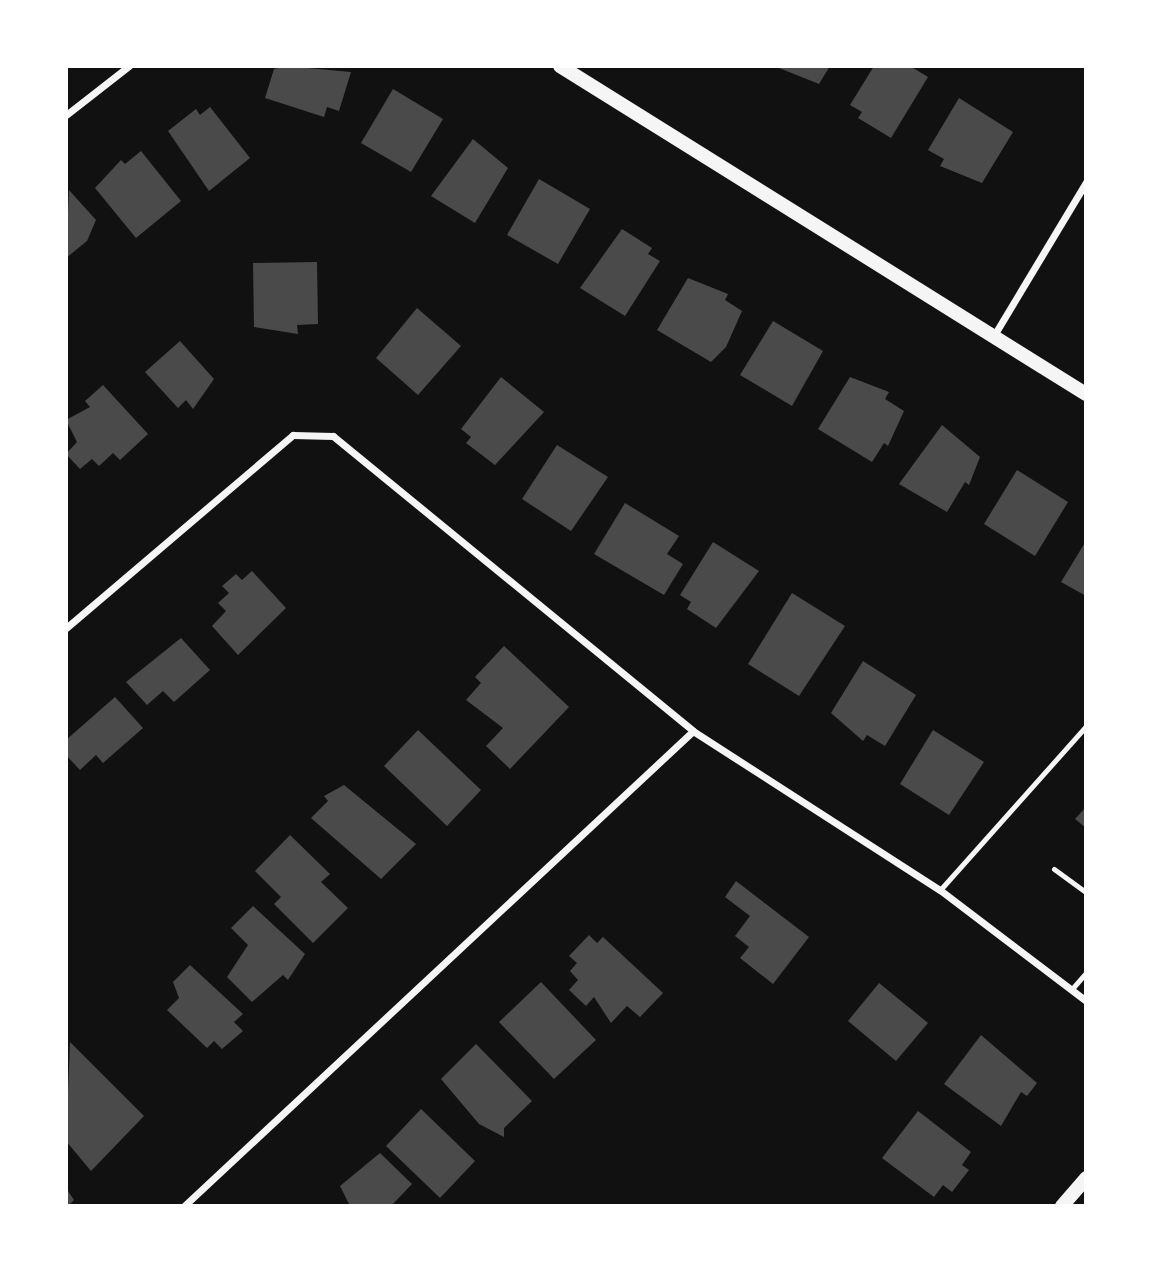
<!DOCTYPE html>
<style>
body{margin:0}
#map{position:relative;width:1152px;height:1272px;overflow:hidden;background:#111;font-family:Quicksand,sans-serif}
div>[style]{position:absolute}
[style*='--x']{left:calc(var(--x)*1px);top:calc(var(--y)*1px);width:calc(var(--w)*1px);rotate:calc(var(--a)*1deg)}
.building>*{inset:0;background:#4a4a4a}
.service>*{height:5px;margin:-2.5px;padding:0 2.5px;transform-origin:2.5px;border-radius:2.5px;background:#f5f5f5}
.minor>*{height:7px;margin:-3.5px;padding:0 3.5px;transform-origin:3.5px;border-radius:3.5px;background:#f5f5f5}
.secondary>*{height:14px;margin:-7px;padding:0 7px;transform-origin:7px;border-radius:7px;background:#f5f5f5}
span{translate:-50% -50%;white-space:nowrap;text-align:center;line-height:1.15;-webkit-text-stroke:7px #fff;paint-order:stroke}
.frame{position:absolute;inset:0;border:68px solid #fff;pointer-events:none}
</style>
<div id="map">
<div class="building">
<div style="clip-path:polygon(285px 66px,351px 72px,339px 111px,327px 107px,324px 117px,265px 98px,274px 69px)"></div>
<div style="clip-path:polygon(830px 66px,819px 84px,779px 68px,780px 66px)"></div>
<div style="clip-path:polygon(874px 66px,910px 66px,928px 77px,891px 138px,858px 118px,862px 112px,850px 105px)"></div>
<div style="clip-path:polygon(393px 89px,443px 119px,411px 172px,361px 143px)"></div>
<div style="clip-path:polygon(959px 98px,1013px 132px,982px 183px,940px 166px,944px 159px,928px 150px)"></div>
<div style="clip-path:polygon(210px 107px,250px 158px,209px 191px,168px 131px,196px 109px,200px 115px)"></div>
<div style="clip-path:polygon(473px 139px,508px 168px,475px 223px,431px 196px)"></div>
<div style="clip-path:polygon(141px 151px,181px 201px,136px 238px,95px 188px,121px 160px,125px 164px)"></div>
<div style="clip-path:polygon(539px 179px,590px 209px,558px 264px,507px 235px)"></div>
<div style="clip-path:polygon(69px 190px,96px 220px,87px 241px,66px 258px)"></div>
<div style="clip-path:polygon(622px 229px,652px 248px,648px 254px,660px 261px,625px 316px,580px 288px)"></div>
<div style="clip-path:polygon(317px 262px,318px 324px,297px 325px,298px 334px,254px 327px,253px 263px)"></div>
<div style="clip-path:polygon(688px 278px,728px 294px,725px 300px,742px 311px,726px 347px,711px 362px,657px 330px)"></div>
<div style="clip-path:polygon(417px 308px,461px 346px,418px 395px,376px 358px)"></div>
<div style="clip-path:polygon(773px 321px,823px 351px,792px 406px,740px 375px)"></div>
<div style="clip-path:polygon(180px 341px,214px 379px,193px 409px,186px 400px,178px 408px,145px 372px)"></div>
<div style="clip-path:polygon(501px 377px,544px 412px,495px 465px,466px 443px,471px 437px,461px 429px)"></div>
<div style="clip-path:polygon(850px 377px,889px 392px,885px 399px,904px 411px,888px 446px,884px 443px,872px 462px,818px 429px)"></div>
<div style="clip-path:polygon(103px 385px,148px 434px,120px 460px,113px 453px,99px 466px,92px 459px,80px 469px,66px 454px,77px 442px,66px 420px,90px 407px,85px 401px)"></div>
<div style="clip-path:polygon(942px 425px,980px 457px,969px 485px,965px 482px,947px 512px,899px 484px)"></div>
<div style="clip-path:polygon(557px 445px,608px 477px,571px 531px,522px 499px)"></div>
<div style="clip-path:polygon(1017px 470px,1068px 502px,1035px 556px,984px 524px)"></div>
<div style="clip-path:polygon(625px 503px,679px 536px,667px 554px,683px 564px,664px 595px,594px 554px)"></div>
<div style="clip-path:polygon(1086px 541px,1086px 596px,1061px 582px)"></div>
<div style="clip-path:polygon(713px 542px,759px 571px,716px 628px,687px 609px,691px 602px,680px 595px)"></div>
<div style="clip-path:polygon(252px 571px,286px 608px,238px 655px,212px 626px,226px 611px,218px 603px,229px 593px,222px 586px,236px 574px,242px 580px)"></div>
<div style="clip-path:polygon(792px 593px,845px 626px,799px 696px,748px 664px)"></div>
<div style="clip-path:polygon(181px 638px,210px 670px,174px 702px,163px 691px,147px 705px,126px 682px)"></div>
<div style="clip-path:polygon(504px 646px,569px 707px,510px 769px,486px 746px,503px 728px,466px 700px,481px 683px,475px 677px)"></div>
<div style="clip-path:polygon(863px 661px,916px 695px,885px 746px,867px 735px,863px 741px,831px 713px)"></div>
<div style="clip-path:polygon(115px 697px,143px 728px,103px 763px,96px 755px,80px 770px,66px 755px,66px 740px)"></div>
<div style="clip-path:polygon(418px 730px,481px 790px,447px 826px,384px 766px)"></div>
<div style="clip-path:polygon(933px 730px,984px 762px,949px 815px,900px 784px)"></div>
<div style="clip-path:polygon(344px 785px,416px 844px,381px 879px,311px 818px,328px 801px,324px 796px)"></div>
<div style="clip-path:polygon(1086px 807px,1086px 828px,1075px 819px)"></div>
<div style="clip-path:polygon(290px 835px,330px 874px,321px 882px,348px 908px,313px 943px,274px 904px,281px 897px,255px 871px)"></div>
<div style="clip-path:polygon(736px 881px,809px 937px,773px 984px,740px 958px,749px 947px,735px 936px,750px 916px,725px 897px)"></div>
<div style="clip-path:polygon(253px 906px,305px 954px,288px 980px,283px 975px,252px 1002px,227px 977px,248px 945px,231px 928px)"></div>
<div style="clip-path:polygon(589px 935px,597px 943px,603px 937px,663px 993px,640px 1017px,627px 1006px,611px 1023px,594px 997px,586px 1006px,569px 990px,578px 980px,570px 971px,577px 963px,569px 956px)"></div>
<div style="clip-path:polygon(190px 965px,243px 1014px,234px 1022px,243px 1031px,222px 1049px,214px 1041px,207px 1048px,167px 1010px,179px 998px,173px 982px)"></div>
<div style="clip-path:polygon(541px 982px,596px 1040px,554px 1079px,499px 1022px)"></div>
<div style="clip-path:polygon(879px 983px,928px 1023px,896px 1061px,848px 1021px)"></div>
<div style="clip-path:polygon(981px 1035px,1037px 1083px,1027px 1096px,1021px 1092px,1001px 1126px,944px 1084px)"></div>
<div style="clip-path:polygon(70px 1042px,144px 1116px,91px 1171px,66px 1141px)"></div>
<div style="clip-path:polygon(476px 1044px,532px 1101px,504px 1128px,504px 1137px,479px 1124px,441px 1079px)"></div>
<div style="clip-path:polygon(421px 1109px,475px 1161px,440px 1198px,386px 1146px)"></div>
<div style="clip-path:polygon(918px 1111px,971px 1152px,962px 1165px,969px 1170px,952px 1192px,943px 1185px,934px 1197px,882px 1158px)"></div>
<div style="clip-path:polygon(380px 1153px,412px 1184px,391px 1206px,350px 1206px,340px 1186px)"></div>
<div style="clip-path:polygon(66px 1188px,74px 1200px,68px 1206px,66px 1206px)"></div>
</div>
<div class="service">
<div style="--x:1054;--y:869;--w:39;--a:36"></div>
<div style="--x:940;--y:890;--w:220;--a:-48.3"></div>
<div style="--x:1071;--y:990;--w:23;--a:-49"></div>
</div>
<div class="minor">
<div style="--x:66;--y:115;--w:80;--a:-37.9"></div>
<div style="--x:993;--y:337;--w:181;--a:-59"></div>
<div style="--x:66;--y:628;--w:298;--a:-40.4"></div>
<div style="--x:293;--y:435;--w:40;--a:1.4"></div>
<div style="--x:333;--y:436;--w:465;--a:39.3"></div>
<div style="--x:693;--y:731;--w:294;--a:32.8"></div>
<div style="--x:940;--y:890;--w:183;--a:37.2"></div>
<div style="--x:184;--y:1206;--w:696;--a:-43.02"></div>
</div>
<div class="secondary">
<div style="--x:560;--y:66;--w:620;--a:31.95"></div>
<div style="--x:1062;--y:1206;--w:37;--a:-49"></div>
</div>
<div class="frame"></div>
</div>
